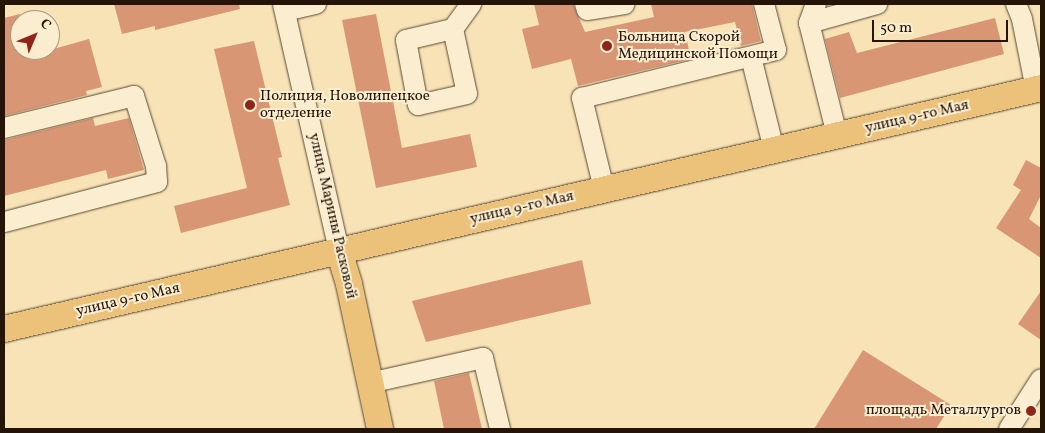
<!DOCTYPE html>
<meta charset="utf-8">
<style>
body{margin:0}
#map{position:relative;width:1045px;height:433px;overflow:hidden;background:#f8e3b6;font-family:Vollkorn,serif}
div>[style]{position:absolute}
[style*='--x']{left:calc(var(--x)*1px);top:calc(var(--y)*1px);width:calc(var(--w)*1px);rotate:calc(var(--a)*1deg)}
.building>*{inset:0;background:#d89675}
.roads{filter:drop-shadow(0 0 1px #5a4834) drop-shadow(0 0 1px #5a4834)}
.minor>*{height:20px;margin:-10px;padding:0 10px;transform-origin:10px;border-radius:10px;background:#faedd0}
.major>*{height:26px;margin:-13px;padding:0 13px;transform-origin:13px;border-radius:13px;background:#ecc27b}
.dots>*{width:14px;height:14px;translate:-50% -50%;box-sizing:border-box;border:2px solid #faedd0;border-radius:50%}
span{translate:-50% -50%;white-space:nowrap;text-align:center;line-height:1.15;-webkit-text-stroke:4px #faedd0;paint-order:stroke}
.poi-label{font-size:15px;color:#251509}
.left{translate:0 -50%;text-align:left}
.right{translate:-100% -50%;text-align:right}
.street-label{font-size:15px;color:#251509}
.frame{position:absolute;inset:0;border:5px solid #251509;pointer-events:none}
.north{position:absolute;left:10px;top:10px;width:50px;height:50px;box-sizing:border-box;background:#faedd0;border:1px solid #a59780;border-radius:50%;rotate:45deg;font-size:14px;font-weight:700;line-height:20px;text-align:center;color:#251509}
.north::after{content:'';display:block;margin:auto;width:18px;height:22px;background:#8f2418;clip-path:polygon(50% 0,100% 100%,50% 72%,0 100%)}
.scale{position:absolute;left:872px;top:20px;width:136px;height:22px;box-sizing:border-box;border:2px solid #251509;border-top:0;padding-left:6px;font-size:15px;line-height:18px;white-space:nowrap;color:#251509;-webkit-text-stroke:4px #faedd0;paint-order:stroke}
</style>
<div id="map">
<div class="building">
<div style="clip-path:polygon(114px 4px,239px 4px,240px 9px,155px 30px,155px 26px,122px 34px)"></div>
<div style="clip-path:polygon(534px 4px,573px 4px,585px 32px,654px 17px,651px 4px,752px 4px,761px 41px,741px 46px,735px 22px,685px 32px,691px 59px,578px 86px,571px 59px,532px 69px,522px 29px,539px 25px)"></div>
<div style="clip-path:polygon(20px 14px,20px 50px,50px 50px,89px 39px,102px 87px,86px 91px,87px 95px,4px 116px,4px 18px)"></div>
<div style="clip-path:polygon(376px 14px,402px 148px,470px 134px,477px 167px,376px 188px,342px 20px)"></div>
<div style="clip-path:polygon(995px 18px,1004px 54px,840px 98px,825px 39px,849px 32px,857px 53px)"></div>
<div style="clip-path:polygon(254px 41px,282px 157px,278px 158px,290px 205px,181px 233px,174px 206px,247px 188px,214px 49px)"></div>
<div style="clip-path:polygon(93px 118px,95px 126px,129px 118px,144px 170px,108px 179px,106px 170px,4px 196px,4px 140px)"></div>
<div style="clip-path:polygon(1026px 160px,1041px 168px,1041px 195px,1029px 219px,1041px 228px,1041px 258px,996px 228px,1021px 190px,1013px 185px)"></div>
<div style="clip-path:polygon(582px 260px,591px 304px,426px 342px,412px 301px)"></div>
<div style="clip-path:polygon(1041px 291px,1041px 340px,1018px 324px)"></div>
<div style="clip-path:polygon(863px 350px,951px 405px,936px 429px,814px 429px)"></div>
<div style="clip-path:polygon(469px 373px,482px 429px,444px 429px,434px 381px)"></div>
</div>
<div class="roads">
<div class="minor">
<div style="--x:283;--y:4;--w:253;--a:77.2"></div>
<div style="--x:585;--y:4;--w:6;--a:72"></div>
<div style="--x:587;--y:10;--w:38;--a:-9"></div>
<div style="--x:1016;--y:4;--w:16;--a:68"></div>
<div style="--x:1022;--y:19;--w:72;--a:78.8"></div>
<div style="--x:285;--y:11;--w:32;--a:-13"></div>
<div style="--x:809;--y:23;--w:20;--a:-70"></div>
<div style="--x:453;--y:29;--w:66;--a:77.8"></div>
<div style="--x:467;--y:94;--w:50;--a:167.3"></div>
<div style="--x:418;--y:105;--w:66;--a:-100.5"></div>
<div style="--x:406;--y:40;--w:48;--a:-13.2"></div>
<div style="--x:453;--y:29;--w:31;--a:-54"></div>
<div style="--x:751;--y:57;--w:96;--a:76.1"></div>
<div style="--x:4;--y:128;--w:134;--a:-13.8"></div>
<div style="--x:134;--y:96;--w:73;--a:72.6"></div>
<div style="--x:156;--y:166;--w:16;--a:86"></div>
<div style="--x:157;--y:182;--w:158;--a:165.3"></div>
<div style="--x:837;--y:135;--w:115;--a:-104"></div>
<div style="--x:809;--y:23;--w:71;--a:-15.6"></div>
<div style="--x:604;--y:189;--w:94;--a:-103.6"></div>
<div style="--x:582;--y:98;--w:200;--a:-13.9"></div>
<div style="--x:776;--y:50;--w:48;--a:-104.6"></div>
<div style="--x:369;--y:383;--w:117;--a:-12.4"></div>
<div style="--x:483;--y:358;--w:73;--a:76.5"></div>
<div style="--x:1009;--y:429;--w:59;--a:-57.4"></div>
</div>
<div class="major">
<div style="--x:339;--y:251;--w:34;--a:73"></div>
<div style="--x:349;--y:284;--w:148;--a:77.9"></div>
<div style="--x:4;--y:329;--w:1065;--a:-13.08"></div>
</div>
</div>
<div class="dots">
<div style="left:607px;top:46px;background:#8f2418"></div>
<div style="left:250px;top:105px;background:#8f2418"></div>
<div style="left:1031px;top:411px;background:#8f2418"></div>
</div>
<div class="poi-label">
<span class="left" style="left:618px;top:46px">Больница Скорой<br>Медицинской Помощи</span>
<span class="left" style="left:260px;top:105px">Полиция, Новолипецкое<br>отделение</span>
<span class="right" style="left:1021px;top:411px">площадь Металлургов</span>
</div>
<div class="street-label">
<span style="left:917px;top:117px;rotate:-13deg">улица 9-го Мая</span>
<span style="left:522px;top:208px;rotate:-13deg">улица 9-го Мая</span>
<span style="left:332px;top:216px;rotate:77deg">улица Марины Расковой</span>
<span style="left:128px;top:300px;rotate:-13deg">улица 9-го Мая</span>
</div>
<div class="frame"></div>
<div class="north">С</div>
<div class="scale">50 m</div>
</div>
